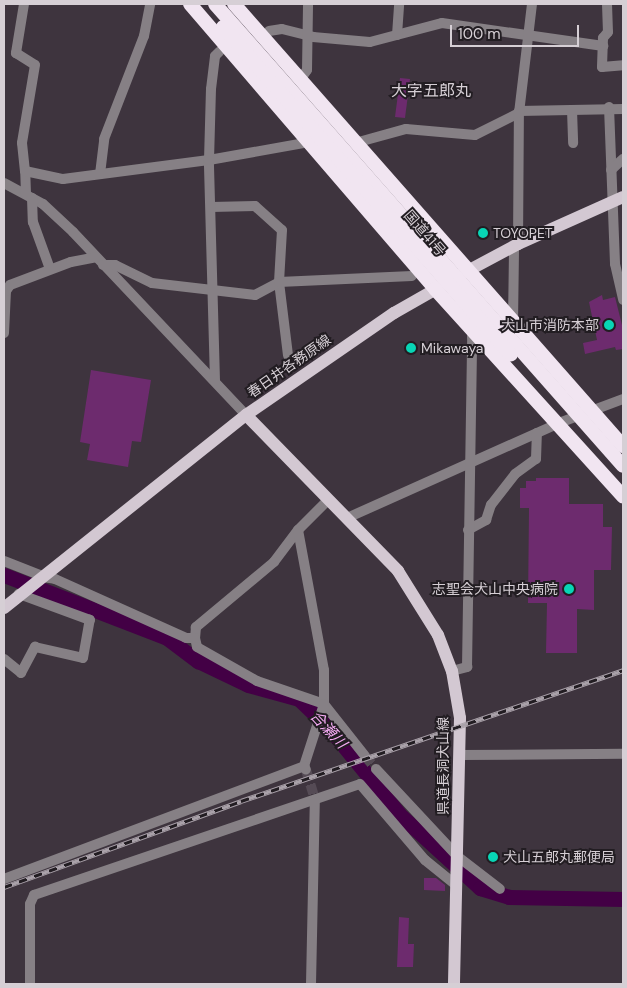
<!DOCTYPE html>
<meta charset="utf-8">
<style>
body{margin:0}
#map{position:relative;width:627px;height:988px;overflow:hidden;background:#3e343e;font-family:"DM Sans","Noto Sans JP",sans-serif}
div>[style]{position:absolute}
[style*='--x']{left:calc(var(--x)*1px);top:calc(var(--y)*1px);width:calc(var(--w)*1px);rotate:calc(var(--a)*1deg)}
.river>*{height:15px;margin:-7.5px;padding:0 7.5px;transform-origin:7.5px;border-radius:7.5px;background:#430045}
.building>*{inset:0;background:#6d2b6e}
.minor-tunnel>*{height:10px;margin-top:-5px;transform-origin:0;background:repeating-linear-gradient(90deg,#554b55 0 10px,transparent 0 15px)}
.minor>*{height:10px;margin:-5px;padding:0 5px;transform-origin:5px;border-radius:5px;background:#868085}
.major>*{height:12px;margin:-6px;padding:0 6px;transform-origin:6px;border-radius:6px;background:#d3c8d2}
.highway>*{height:14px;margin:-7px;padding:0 7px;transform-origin:7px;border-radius:7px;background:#f1e5f1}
.rail>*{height:4.5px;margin-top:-2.25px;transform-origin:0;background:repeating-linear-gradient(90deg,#221d22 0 8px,#a9a1a9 0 16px);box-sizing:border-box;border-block:1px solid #a9a1a9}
.dots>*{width:14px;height:14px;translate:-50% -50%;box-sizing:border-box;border:2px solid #221d22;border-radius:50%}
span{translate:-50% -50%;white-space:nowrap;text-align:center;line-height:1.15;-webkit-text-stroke:4px #221d22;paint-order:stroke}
.street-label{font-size:14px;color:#d6cfd5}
.poi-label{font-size:14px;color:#d6cfd5}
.left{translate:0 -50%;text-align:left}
.right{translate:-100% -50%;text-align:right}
.water-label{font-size:15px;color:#f6acf5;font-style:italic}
.quarter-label{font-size:16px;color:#d6cfd5}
.frame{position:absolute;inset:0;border:5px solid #d6cfd5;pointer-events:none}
.scale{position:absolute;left:450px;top:25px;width:129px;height:22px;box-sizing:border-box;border:2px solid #d6cfd5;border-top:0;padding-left:6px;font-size:15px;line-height:18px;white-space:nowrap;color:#d6cfd5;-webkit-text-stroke:4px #221d22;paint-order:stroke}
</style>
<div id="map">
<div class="river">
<div style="--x:4;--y:575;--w:175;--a:21.1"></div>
<div style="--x:167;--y:638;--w:39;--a:37"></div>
<div style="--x:198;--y:661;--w:55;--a:25.6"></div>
<div style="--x:248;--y:685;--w:53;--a:15.4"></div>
<div style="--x:299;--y:699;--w:43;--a:44.1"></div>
<div style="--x:330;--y:729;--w:109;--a:50.9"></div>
<div style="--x:399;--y:814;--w:110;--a:42.4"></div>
<div style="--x:480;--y:888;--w:30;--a:17"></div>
<div style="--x:509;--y:897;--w:114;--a:1"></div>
</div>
<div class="building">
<div style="clip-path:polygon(400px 78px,410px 79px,405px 118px,395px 117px)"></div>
<div style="clip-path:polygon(602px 295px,603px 300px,615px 297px,623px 329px,623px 349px,616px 350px,615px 347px,585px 354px,583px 343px,597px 340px,589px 302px)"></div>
<div style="clip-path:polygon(91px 370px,151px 380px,141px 442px,132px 441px,128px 467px,87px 460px,90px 444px,80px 442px)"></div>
<div style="clip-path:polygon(536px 478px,569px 478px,569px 504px,603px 504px,603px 527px,612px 527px,611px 570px,594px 570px,594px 610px,577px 609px,577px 653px,546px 653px,547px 603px,528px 603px,529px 508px,520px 508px,520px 488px,526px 488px,526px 481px,536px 481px)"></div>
<div style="clip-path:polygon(424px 878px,436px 878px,445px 885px,445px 891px,424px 890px)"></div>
<div style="clip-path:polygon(399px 917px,409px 918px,408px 944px,414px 944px,413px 967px,397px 967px)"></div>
</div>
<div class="minor-tunnel">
<div style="--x:365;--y:756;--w:17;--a:50"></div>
<div style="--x:306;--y:770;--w:31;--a:73"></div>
</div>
<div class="minor">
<div style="--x:24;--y:4;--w:50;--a:99.3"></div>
<div style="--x:16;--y:53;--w:22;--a:32"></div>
<div style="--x:35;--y:65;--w:79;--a:99.5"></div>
<div style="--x:22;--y:143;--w:28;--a:84"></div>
<div style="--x:607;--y:4;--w:28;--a:88"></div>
<div style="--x:608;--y:32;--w:8;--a:130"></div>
<div style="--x:603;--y:38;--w:29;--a:92"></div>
<div style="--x:602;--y:67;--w:21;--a:-5"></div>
<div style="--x:269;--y:31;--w:13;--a:-9"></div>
<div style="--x:282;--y:29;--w:32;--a:14"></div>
<div style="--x:313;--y:37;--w:57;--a:5"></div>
<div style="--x:370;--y:42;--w:74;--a:-14.8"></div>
<div style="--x:442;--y:23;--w:163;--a:8.1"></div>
<div style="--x:397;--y:35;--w:31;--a:-86"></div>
<div style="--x:300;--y:80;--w:12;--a:-55"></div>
<div style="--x:307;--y:70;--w:66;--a:-89.1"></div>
<div style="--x:609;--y:107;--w:157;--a:87.8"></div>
<div style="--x:615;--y:264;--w:37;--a:77"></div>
<div style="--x:572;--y:110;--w:33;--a:88"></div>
<div style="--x:519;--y:111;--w:104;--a:-1.1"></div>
<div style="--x:355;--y:143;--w:53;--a:-15.4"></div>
<div style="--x:406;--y:129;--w:69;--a:5"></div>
<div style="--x:475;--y:135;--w:49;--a:-26.6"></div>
<div style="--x:611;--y:170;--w:16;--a:-43"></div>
<div style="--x:100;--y:174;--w:35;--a:-83"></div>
<div style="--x:104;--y:139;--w:110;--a:-68.8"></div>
<div style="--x:144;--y:36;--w:33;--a:-79"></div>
<div style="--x:4;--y:183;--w:44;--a:28.3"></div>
<div style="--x:43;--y:204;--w:41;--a:43"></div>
<div style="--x:73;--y:232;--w:252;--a:46.6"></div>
<div style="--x:26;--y:194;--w:23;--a:-92"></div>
<div style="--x:25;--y:171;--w:39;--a:12"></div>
<div style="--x:63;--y:179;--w:147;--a:-7.4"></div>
<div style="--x:209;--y:160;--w:103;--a:-10.1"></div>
<div style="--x:32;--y:198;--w:24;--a:88"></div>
<div style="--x:33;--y:222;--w:50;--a:70.1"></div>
<div style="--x:211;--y:207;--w:44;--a:-1.3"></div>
<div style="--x:255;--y:206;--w:36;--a:42"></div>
<div style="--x:282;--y:230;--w:52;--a:93.3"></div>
<div style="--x:279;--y:282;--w:74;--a:83"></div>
<div style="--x:518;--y:244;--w:131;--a:-89.6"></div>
<div style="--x:519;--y:113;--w:110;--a:-83.2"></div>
<div style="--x:103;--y:265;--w:12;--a:0"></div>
<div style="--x:115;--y:265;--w:41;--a:25.9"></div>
<div style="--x:152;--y:283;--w:104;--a:6.6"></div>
<div style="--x:255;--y:295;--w:27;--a:-28"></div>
<div style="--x:279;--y:282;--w:133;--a:-2.6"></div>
<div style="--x:513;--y:322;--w:75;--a:-89.2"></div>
<div style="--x:4;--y:333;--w:42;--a:-87.3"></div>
<div style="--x:6;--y:291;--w:7;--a:-56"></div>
<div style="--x:10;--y:285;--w:65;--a:-20.7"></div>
<div style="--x:71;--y:262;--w:25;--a:-11"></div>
<div style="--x:215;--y:381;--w:221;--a:-91.6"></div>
<div style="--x:209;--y:160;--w:71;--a:-88.4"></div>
<div style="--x:211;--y:89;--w:33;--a:-83"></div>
<div style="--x:215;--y:56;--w:6;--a:-45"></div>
<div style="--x:328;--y:500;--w:42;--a:135"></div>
<div style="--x:298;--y:530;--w:40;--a:127"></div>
<div style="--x:274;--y:562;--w:102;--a:140.2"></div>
<div style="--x:196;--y:627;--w:11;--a:95"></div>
<div style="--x:195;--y:638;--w:9;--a:77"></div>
<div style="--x:197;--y:647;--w:69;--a:29.5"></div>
<div style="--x:257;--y:681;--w:71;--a:18.9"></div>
<div style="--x:324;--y:704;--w:66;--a:51.7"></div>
<div style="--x:347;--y:518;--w:232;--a:-24.1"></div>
<div style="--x:559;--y:423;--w:68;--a:-20.6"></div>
<div style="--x:298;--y:530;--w:142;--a:79.5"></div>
<div style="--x:324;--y:670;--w:34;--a:90"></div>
<div style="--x:324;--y:704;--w:65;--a:107.9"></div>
<div style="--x:304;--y:766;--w:4;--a:63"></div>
<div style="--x:468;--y:530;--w:21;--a:-29"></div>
<div style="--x:486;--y:520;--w:16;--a:-72"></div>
<div style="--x:491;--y:505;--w:39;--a:-52"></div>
<div style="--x:515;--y:474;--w:26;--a:-36"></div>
<div style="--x:536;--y:459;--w:26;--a:-88"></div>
<div style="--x:4;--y:561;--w:41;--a:21.5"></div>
<div style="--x:43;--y:577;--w:12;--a:9"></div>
<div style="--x:55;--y:579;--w:144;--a:24.2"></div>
<div style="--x:186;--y:638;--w:9;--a:0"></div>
<div style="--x:4;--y:659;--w:22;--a:39"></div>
<div style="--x:21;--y:673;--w:30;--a:-62"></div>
<div style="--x:35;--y:647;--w:49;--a:12.9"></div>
<div style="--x:83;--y:658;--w:39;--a:-80"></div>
<div style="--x:90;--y:620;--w:76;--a:-159.9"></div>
<div style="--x:452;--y:671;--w:16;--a:-15"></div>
<div style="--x:467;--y:667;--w:330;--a:-89.1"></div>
<div style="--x:472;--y:337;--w:7;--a:-56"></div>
<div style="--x:460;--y:755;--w:163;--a:-0.4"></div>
<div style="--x:376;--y:769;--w:119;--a:47"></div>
<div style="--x:457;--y:856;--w:54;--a:37.5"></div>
<div style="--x:4;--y:879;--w:321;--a:-20.6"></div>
<div style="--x:30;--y:984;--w:80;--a:-90"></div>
<div style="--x:30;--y:904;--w:10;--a:-66"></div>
<div style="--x:34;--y:895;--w:344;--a:-18.8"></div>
<div style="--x:360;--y:784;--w:100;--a:49.5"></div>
<div style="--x:425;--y:860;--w:40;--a:39"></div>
<div style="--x:311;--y:984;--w:184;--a:-88.8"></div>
</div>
<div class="major">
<div style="--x:460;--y:275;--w:66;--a:-28.1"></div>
<div style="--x:518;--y:244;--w:115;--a:-24.1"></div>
<div style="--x:246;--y:415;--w:218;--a:45.7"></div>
<div style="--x:398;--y:571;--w:75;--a:58"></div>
<div style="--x:438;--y:635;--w:39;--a:69"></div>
<div style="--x:452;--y:671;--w:48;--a:80.3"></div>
<div style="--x:460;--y:718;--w:266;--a:91.3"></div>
<div style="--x:4;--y:608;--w:310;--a:-38.6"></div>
<div style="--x:246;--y:415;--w:180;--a:-34.6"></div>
<div style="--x:394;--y:313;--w:56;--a:-29.7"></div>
</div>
<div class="highway">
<div style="--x:190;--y:4;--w:376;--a:49.3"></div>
<div style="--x:435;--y:289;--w:280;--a:47.8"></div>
<div style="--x:215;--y:4;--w:616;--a:48.55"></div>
<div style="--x:234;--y:4;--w:589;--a:48.65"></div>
<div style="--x:223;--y:27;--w:436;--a:48.7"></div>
</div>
<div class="rail">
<div style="--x:4;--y:887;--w:252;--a:-19.9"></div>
<div style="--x:241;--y:801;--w:404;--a:-18.9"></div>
</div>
<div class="dots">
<div style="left:483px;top:233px;background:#08d5b5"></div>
<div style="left:609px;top:325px;background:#08d5b5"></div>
<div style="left:411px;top:348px;background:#08d5b5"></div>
<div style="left:569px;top:589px;background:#08d5b5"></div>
<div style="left:493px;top:857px;background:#08d5b5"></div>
</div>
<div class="street-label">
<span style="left:425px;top:233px;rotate:49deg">国道41号</span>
<span style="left:289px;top:366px;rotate:-35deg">春日井各務原線</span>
<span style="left:443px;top:766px;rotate:-90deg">県道長洞犬山線</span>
</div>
<div class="poi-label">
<span class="left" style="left:493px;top:233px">TOYOPET</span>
<span class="right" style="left:599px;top:325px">犬山市消防本部</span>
<span class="left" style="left:421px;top:348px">Mikawaya</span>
<span class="right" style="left:558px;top:589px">志聖会犬山中央病院</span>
<span class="left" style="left:503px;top:857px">犬山五郎丸郵便局</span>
</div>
<div class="water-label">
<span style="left:328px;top:730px;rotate:47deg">合瀬川</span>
</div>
<div class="quarter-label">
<span style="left:431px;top:91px">大字五郎丸</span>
</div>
<div class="frame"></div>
<div class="scale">100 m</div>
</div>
